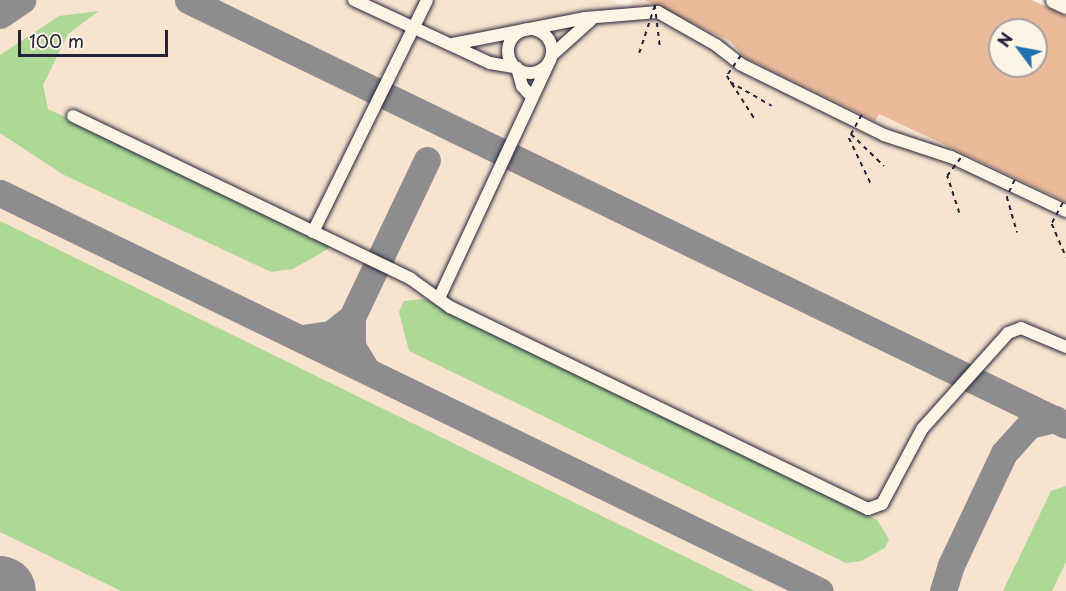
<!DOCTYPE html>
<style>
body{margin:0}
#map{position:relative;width:1066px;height:591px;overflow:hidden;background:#fcf5e5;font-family:"Playpen Sans",sans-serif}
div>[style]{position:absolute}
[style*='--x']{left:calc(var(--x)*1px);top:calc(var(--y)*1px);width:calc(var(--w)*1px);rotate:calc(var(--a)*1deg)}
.built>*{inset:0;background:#f7e3ce}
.green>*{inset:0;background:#add896}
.taxiway>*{height:27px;margin:-13.5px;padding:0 13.5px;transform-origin:13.5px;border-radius:13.5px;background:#8f8c90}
.runway>*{height:68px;margin:-34px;padding:0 34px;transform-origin:34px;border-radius:34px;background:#8f8c90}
.building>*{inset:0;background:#eaba9a}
.path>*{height:1.5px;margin-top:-0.75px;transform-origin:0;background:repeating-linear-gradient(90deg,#22223b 0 4.5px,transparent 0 9px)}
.roads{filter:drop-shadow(0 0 2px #22223b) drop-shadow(0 0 2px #22223b)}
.minor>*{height:12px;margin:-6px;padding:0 6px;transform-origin:6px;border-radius:6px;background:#fcf5e5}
.minor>.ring{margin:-6px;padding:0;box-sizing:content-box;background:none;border:12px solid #fcf5e5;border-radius:50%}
.major>*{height:15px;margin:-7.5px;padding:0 7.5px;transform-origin:7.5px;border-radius:7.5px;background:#fcf5e5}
.path-bridge>*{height:1.5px;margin-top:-0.75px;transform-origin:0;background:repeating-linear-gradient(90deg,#22223b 0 4.5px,transparent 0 9px)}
span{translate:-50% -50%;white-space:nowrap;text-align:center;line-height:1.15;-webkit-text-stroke:4.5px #fcf5e5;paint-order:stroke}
.north{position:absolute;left:988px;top:18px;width:60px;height:60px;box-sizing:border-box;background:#fcf5e5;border:2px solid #a5a1a1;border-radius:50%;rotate:302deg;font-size:16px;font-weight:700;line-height:24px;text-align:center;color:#22223b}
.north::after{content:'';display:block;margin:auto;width:21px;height:27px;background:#1f6fb2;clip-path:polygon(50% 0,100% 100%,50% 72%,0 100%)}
.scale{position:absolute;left:18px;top:30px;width:150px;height:27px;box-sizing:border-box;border:3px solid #22223b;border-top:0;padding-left:8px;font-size:18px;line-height:21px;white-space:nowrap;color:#22223b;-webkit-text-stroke:4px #fcf5e5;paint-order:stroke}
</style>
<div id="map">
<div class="built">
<div style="clip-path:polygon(0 0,611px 0,628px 9px,633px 0,645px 0,730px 41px,727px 48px,875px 121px,879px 114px,1066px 204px,1066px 591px,0 591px)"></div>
</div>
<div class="green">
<div style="clip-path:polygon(99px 11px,68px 34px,43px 85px,48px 109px,333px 246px,293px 269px,271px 272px,64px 175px,0 133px,0 55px,59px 16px)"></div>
<div style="clip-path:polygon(0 221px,755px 591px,121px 591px,0 532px)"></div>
<div style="clip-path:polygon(424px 299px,877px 520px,889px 539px,885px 548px,861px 561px,846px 563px,409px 351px,399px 312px,404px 301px)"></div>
<div style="clip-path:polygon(1066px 486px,1066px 562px,1052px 591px,1003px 591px,1051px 491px)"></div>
</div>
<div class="taxiway">
<div style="--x:188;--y:0;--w:975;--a:25.83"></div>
<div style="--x:0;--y:15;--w:27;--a:-34"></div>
<div style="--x:0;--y:193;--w:911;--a:25.89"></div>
<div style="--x:352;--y:317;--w:174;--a:-64.5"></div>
<div style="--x:302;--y:338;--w:29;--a:-8"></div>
<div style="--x:331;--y:334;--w:27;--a:-39"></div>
<div style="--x:352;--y:317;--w:29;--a:90"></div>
<div style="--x:352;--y:346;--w:27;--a:59"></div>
<div style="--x:943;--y:591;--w:27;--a:-73"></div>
<div style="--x:951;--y:565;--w:124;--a:-64.7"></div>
<div style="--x:1004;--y:453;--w:38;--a:-48"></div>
<div style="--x:1029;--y:425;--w:27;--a:-13"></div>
</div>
<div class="runway">
<div style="--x:0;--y:590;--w:2;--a:27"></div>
</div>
<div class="building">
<div style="clip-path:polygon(evenodd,645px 0,1032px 0,1066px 16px,1066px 202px,879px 114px,875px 121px,744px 57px,730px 41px,645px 0,1000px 30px,1036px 30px,1036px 66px,1000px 66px,1000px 30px)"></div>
</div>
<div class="path">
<div style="--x:730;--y:82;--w:48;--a:29.7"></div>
<div style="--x:851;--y:134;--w:46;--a:44.1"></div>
</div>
<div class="roads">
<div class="minor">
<div style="--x:354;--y:0;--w:150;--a:24.9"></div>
<div style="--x:490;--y:63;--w:27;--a:10"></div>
<div style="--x:517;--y:68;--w:19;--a:74"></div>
<div style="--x:522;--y:86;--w:15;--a:48"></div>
<div class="ring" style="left:508px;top:29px;width:32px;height:32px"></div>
<div style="--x:453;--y:44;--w:135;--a:-11.1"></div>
<div style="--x:585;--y:18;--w:73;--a:-4.7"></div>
<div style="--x:658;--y:12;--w:67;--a:29.6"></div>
<div style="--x:716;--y:45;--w:31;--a:38"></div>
<div style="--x:740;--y:64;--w:161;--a:26.2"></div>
<div style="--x:884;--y:135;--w:71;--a:18.2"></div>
<div style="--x:951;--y:157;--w:127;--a:25.2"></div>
<div style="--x:552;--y:55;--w:52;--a:-41.9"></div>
<div style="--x:73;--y:116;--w:375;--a:25.7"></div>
<div style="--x:411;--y:279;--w:48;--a:35.7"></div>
<div style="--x:450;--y:307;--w:464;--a:25.8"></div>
<div style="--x:868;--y:509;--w:15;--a:-20"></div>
<div style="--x:882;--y:504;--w:85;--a:-61.9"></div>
<div style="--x:922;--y:429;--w:129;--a:-48.1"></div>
<div style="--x:1008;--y:333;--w:14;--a:-21"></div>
<div style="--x:1021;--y:328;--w:49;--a:22.9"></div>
<div style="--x:313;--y:232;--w:258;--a:-63.8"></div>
<div style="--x:440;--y:296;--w:258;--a:-65"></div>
</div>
<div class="major">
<div style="--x:1053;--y:0;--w:14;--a:25"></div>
</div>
</div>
<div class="path-bridge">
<div style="--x:655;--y:5;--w:42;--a:83.2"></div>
<div style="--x:639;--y:53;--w:51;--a:-71.6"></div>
<div style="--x:741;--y:56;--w:24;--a:125"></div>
<div style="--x:727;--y:76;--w:54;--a:57.2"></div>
<div style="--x:862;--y:115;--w:26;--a:119"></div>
<div style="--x:849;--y:138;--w:51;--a:64.4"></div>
<div style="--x:1015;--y:180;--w:19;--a:115"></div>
<div style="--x:1007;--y:197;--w:37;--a:74"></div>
<div style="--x:1063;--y:203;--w:24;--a:118"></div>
<div style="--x:1052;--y:224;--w:36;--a:67"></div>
<div style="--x:959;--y:213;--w:39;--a:-108"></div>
<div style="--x:947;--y:176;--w:26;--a:-53"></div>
</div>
<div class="north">N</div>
<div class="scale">100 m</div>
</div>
